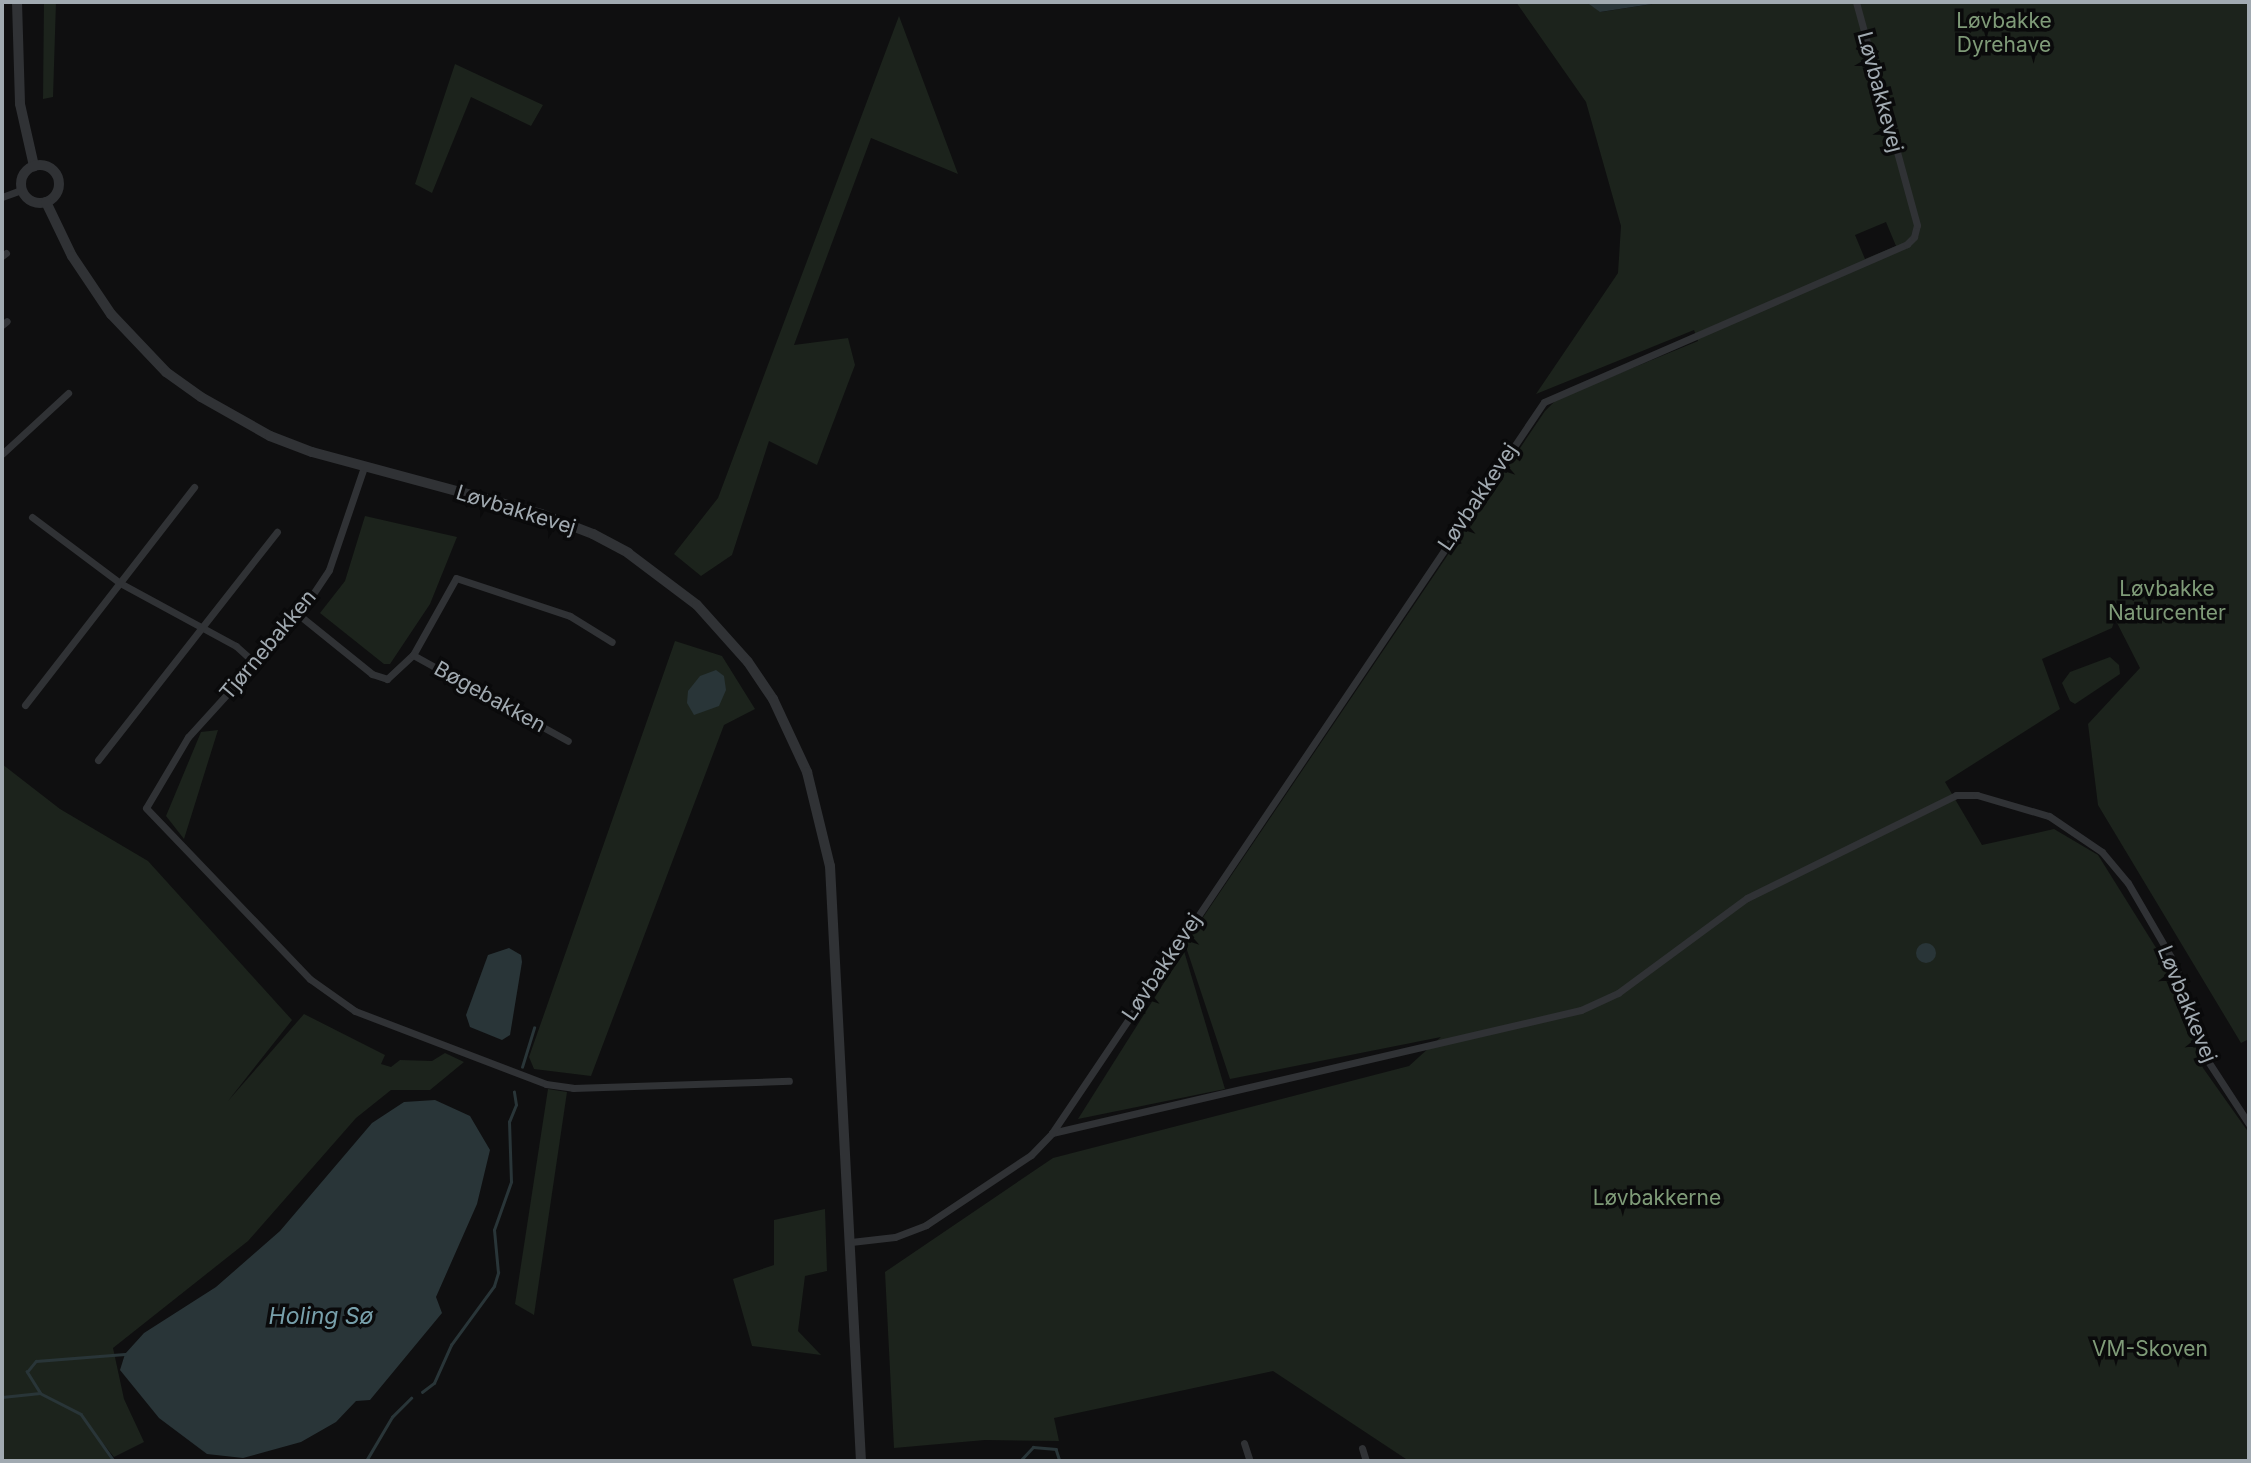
<!DOCTYPE html>
<meta charset="utf-8">
<style>
body{margin:0}
#map{position:relative;width:2251px;height:1463px;overflow:hidden;background:#0f0f10;font-family:Inter,sans-serif}
div>[style]{position:absolute}
[style*='--x']{left:calc(var(--x)*1px);top:calc(var(--y)*1px);width:calc(var(--w)*1px);rotate:calc(var(--a)*1deg)}
.green>*{inset:0;background:#1c231c}
.water>*{inset:0;background:#293538}
.round{border-radius:50%}
.stream>*{height:2.5px;margin:-1.25px;padding:0 1.25px;transform-origin:1.25px;border-radius:1.25px;background:#293538}
.minor>*{height:7px;margin:-3.5px;padding:0 3.5px;transform-origin:3.5px;border-radius:3.5px;background:#303235}
.tertiary>*{height:10px;margin:-5px;padding:0 5px;transform-origin:5px;border-radius:5px;background:#303235}
.tertiary>.ring{margin:-5px;padding:0;box-sizing:content-box;background:none;border:10px solid #303235;border-radius:50%}
span{translate:-50% -50%;white-space:nowrap;text-align:center;line-height:1.15;-webkit-text-stroke:7px #0a0a0b;paint-order:stroke}
.park-label{font-size:21px;color:#7f9b78}
.street-label{font-size:21px;color:#a1aab1}
.water-label{font-size:23px;color:#78a0ab;font-style:italic}
.frame{position:absolute;inset:0;border:4px solid #a1aab1;pointer-events:none}
</style>
<div id="map">
<div class="green">
<div style="clip-path:polygon(44px 2px,56px 2px,53px 97px,43px 99px)"></div>
<div style="clip-path:polygon(evenodd,1516px 2px,1586px 2px,1601px 12px,1665px 2px,2249px 2px,2249px 1039px,2241px 1043px,2098px 805px,2088px 724px,2140px 668px,2115px 619px,2112px 628px,2042px 659px,2060px 709px,1945px 782px,1982px 845px,2054px 829px,2098px 855px,2168px 967px,2203px 1068px,2249px 1133px,2249px 1461px,1409px 1461px,1273px 1371px,1054px 1418px,1059px 1441px,985px 1440px,894px 1448px,885px 1272px,1053px 1158px,1409px 1066px,1441px 1037px,1230px 1079px,1185px 944px,1545px 411px,1557px 399px,1698px 341px,1694px 330px,1536px 394px,1618px 273px,1621px 226px,1586px 102px,1516px 2px,1886px 222px,1896px 246px,1865px 259px,1855px 235px,1886px 222px)"></div>
<div style="clip-path:polygon(899px 16px,958px 174px,871px 138px,794px 345px,848px 338px,855px 365px,817px 465px,769px 441px,732px 555px,701px 576px,674px 554px,718px 498px)"></div>
<div style="clip-path:polygon(455px 64px,543px 105px,531px 126px,471px 97px,432px 193px,415px 184px)"></div>
<div style="clip-path:polygon(365px 516px,457px 537px,430px 604px,390px 664px,384px 664px,320px 613px,345px 581px)"></div>
<div style="clip-path:polygon(675px 641px,722px 656px,755px 709px,724px 725px,591px 1076px,534px 1069px,529px 1057px)"></div>
<div style="clip-path:polygon(2110px 657px,2119px 665px,2120px 674px,2075px 704px,2070px 701px,2062px 683px,2070px 672px)"></div>
<div style="clip-path:polygon(218px 730px,184px 839px,166px 816px,201px 732px)"></div>
<div style="clip-path:polygon(2px 764px,60px 809px,148px 861px,292px 1020px,228px 1101px,304px 1014px,385px 1055px,381px 1064px,391px 1067px,400px 1060px,432px 1061px,445px 1053px,464px 1062px,430px 1090px,391px 1090px,356px 1118px,248px 1241px,113px 1348px,124px 1399px,144px 1442px,114px 1457px,89px 1426px,112px 1461px,2px 1461px)"></div>
<div style="clip-path:polygon(1184px 951px,1225px 1089px,1078px 1119px)"></div>
<div style="clip-path:polygon(548px 1089px,567px 1092px,534px 1315px,515px 1304px)"></div>
<div style="clip-path:polygon(825px 1209px,827px 1271px,805px 1276px,798px 1331px,821px 1355px,752px 1346px,733px 1279px,774px 1265px,774px 1220px)"></div>
</div>
<div class="water">
<div style="clip-path:polygon(1586px 2px,1665px 2px,1600px 12px)"></div>
<div style="clip-path:polygon(716px 670px,724px 676px,726px 690px,719px 706px,694px 715px,687px 703px,688px 691px,700px 676px)"></div>
<div class="round" style="left:1916px;top:943px;width:20px;height:20px"></div>
<div style="clip-path:polygon(509px 948px,521px 955px,522px 962px,510px 1035px,502px 1040px,470px 1027px,466px 1015px,488px 955px)"></div>
<div style="clip-path:polygon(435px 1100px,470px 1116px,490px 1150px,477px 1204px,436px 1297px,442px 1313px,370px 1400px,356px 1401px,336px 1422px,301px 1442px,243px 1458px,207px 1454px,159px 1418px,120px 1370px,125px 1354px,144px 1333px,216px 1287px,280px 1231px,372px 1123px,404px 1102px)"></div>
</div>
<div class="stream">
<div style="--x:522;--y:1067;--w:41;--a:-72.9"></div>
<div style="--x:422;--y:1392;--w:15;--a:-37"></div>
<div style="--x:434;--y:1383;--w:42;--a:-65.9"></div>
<div style="--x:451;--y:1345;--w:73;--a:-53.9"></div>
<div style="--x:494;--y:1286;--w:14;--a:-73"></div>
<div style="--x:498;--y:1273;--w:43;--a:-95.3"></div>
<div style="--x:494;--y:1230;--w:51;--a:-70.5"></div>
<div style="--x:511;--y:1182;--w:60;--a:-91.9"></div>
<div style="--x:509;--y:1122;--w:18;--a:-68"></div>
<div style="--x:516;--y:1105;--w:13;--a:-99"></div>
<div style="--x:40;--y:1393;--w:25;--a:-122"></div>
<div style="--x:27;--y:1372;--w:14;--a:-51"></div>
<div style="--x:36;--y:1361;--w:89;--a:-4.5"></div>
<div style="--x:2;--y:1397;--w:38;--a:-6"></div>
<div style="--x:40;--y:1393;--w:46;--a:27.1"></div>
<div style="--x:81;--y:1414;--w:57;--a:54.9"></div>
<div style="--x:366;--y:1461;--w:51;--a:-59.4"></div>
<div style="--x:392;--y:1417;--w:27;--a:-45"></div>
<div style="--x:1020;--y:1461;--w:19;--a:-47"></div>
<div style="--x:1033;--y:1447;--w:23;--a:5"></div>
<div style="--x:1056;--y:1449;--w:13;--a:72"></div>
</div>
<div class="minor">
<div style="--x:2;--y:197;--w:20;--a:-20"></div>
<div style="--x:2;--y:256;--w:5;--a:-37"></div>
<div style="--x:2;--y:325;--w:6;--a:-39"></div>
<div style="--x:2;--y:454;--w:90;--a:-42.7"></div>
<div style="--x:364;--y:467;--w:109;--a:108.8"></div>
<div style="--x:329;--y:570;--w:54;--a:123.7"></div>
<div style="--x:299;--y:615;--w:165;--a:132.3"></div>
<div style="--x:188;--y:737;--w:82;--a:120.6"></div>
<div style="--x:146;--y:808;--w:237;--a:46.2"></div>
<div style="--x:310;--y:979;--w:55;--a:35.4"></div>
<div style="--x:355;--y:1011;--w:204;--a:20.9"></div>
<div style="--x:546;--y:1084;--w:27;--a:8"></div>
<div style="--x:573;--y:1088;--w:216;--a:-1.9"></div>
<div style="--x:32;--y:517;--w:110;--a:36.9"></div>
<div style="--x:120;--y:583;--w:132;--a:28.5"></div>
<div style="--x:236;--y:646;--w:27;--a:42"></div>
<div style="--x:299;--y:615;--w:94;--a:38.9"></div>
<div style="--x:372;--y:674;--w:16;--a:18"></div>
<div style="--x:387;--y:679;--w:35;--a:-43"></div>
<div style="--x:413;--y:655;--w:88;--a:-60.8"></div>
<div style="--x:456;--y:578;--w:120;--a:18.4"></div>
<div style="--x:570;--y:616;--w:49;--a:31.8"></div>
<div style="--x:413;--y:655;--w:177;--a:29"></div>
<div style="--x:25;--y:705;--w:276;--a:-52.2"></div>
<div style="--x:98;--y:760;--w:290;--a:-51.9"></div>
<div style="--x:1052;--y:1133;--w:543;--a:-13.09"></div>
<div style="--x:1581;--y:1010;--w:41;--a:-24.7"></div>
<div style="--x:1618;--y:993;--w:160;--a:-36.4"></div>
<div style="--x:1747;--y:898;--w:233;--a:-26.2"></div>
<div style="--x:1956;--y:795;--w:21;--a:0"></div>
<div style="--x:1977;--y:795;--w:75;--a:16.3"></div>
<div style="--x:2049;--y:816;--w:64;--a:34.2"></div>
<div style="--x:2102;--y:852;--w:40;--a:50"></div>
<div style="--x:2128;--y:883;--w:94;--a:59.9"></div>
<div style="--x:2175;--y:964;--w:92;--a:72.9"></div>
<div style="--x:2202;--y:1052;--w:86;--a:56.9"></div>
<div style="--x:851;--y:1242;--w:44;--a:-6.5"></div>
<div style="--x:895;--y:1237;--w:33;--a:-21"></div>
<div style="--x:926;--y:1225;--w:126;--a:-33.7"></div>
<div style="--x:1031;--y:1155;--w:30;--a:-46"></div>
<div style="--x:1052;--y:1133;--w:881;--a:-56.06"></div>
<div style="--x:1544;--y:402;--w:396;--a:-23.5"></div>
<div style="--x:1907;--y:244;--w:10;--a:-45"></div>
<div style="--x:1914;--y:237;--w:12;--a:-76"></div>
<div style="--x:1917;--y:225;--w:231;--a:-105.3"></div>
<div style="--x:1244;--y:1443;--w:19;--a:72"></div>
<div style="--x:1362;--y:1448;--w:14;--a:73"></div>
</div>
<div class="tertiary">
<div style="--x:17;--y:2;--w:102;--a:88.3"></div>
<div style="--x:20;--y:104;--w:64;--a:77.3"></div>
<div class="ring" style="left:21px;top:165px;width:28px;height:28px"></div>
<div style="--x:46;--y:202;--w:60;--a:64.3"></div>
<div style="--x:72;--y:256;--w:70;--a:56.1"></div>
<div style="--x:111;--y:314;--w:80;--a:46.5"></div>
<div style="--x:166;--y:372;--w:43;--a:35.5"></div>
<div style="--x:201;--y:397;--w:79;--a:29.5"></div>
<div style="--x:270;--y:436;--w:45;--a:20.9"></div>
<div style="--x:312;--y:452;--w:237;--a:15.1"></div>
<div style="--x:541;--y:514;--w:56;--a:21"></div>
<div style="--x:593;--y:534;--w:40;--a:28"></div>
<div style="--x:628;--y:553;--w:86;--a:37"></div>
<div style="--x:697;--y:605;--w:76;--a:48.2"></div>
<div style="--x:748;--y:662;--w:45;--a:56"></div>
<div style="--x:773;--y:699;--w:81;--a:65"></div>
<div style="--x:807;--y:772;--w:97;--a:76.3"></div>
<div style="--x:830;--y:866;--w:596;--a:87.02"></div>
</div>
<div class="park-label">
<span style="left:2004px;top:33px">Løvbakke<br>Dyrehave</span>
<span style="left:2167px;top:601px">Løvbakke<br>Naturcenter</span>
<span style="left:1657px;top:1198px">Løvbakkerne</span>
<span style="left:2150px;top:1349px">VM-Skoven</span>
</div>
<div class="street-label">
<span style="left:1880px;top:92px;rotate:75deg">Løvbakkevej</span>
<span style="left:1478px;top:497px;rotate:-56deg">Løvbakkevej</span>
<span style="left:516px;top:510px;rotate:17deg">Løvbakkevej</span>
<span style="left:268px;top:645px;rotate:-50deg">Tjørnebakken</span>
<span style="left:490px;top:697px;rotate:29deg">Bøgebakken</span>
<span style="left:1162px;top:967px;rotate:-56deg">Løvbakkevej</span>
<span style="left:2187px;top:1004px;rotate:68deg">Løvbakkevej</span>
</div>
<div class="water-label">
<span style="left:321px;top:1316px">Holing Sø</span>
</div>
<div class="frame"></div>
</div>
